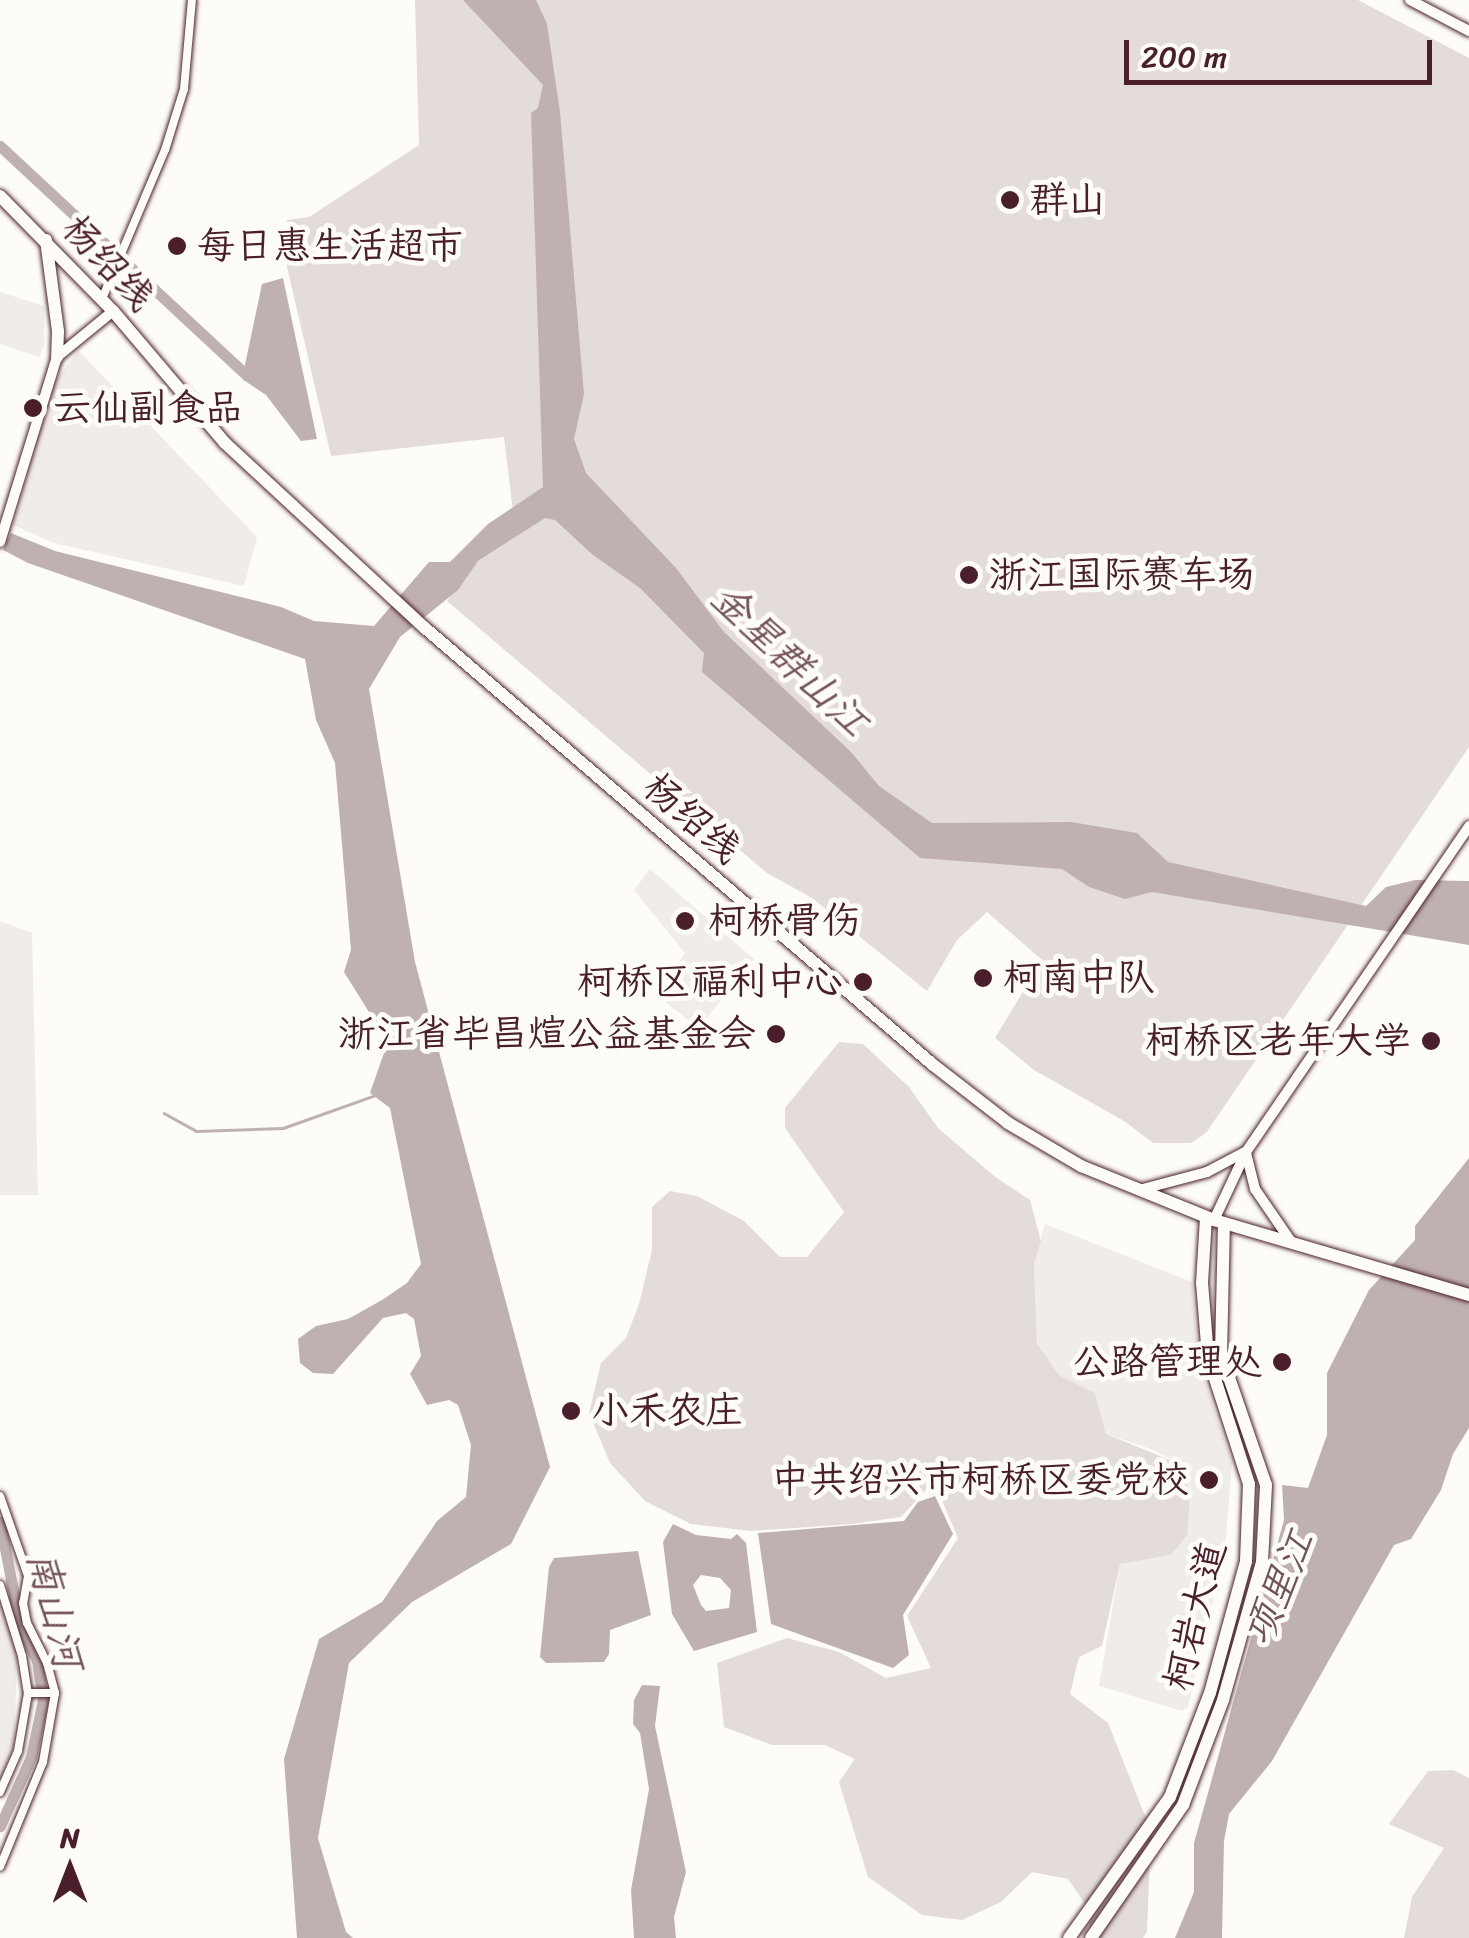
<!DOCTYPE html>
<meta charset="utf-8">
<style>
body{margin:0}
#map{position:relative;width:1469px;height:1938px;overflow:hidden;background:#fdfcf7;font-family:Sriracha,"LXGW WenKai TC",sans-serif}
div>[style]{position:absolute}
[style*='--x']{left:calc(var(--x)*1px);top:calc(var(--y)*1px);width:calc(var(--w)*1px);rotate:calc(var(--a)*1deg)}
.built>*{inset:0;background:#f0ece8}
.green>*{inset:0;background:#e3dcda}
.water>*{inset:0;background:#c0b1b1}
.stream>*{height:2.5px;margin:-1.25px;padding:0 1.25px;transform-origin:1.25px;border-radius:1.25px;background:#c0b1b1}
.canal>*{height:11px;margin:-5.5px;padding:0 5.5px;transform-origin:5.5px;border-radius:5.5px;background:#c0b1b1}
.roads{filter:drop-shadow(0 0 2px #4a1f2b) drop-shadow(0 0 2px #4a1f2b)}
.minor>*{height:8px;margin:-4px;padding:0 4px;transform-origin:4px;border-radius:4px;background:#fdfcf7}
.tertiary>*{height:10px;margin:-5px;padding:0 5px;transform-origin:5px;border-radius:5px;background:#fdfcf7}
.primary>*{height:12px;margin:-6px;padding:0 6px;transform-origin:6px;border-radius:6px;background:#fdfcf7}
.dots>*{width:28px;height:28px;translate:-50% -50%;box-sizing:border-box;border:5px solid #fdfcf7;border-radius:50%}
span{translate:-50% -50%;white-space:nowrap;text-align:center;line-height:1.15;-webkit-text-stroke:10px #fdfcf7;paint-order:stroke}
.poi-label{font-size:38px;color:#4a1f2b}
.left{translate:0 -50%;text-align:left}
.right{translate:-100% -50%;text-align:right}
.street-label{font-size:38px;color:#4a1f2b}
.water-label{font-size:40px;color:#73525a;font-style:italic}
.north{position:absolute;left:20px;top:1818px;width:100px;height:100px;-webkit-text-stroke:8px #fdfcf7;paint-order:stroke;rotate:0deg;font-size:28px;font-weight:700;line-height:40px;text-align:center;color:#4a1f2b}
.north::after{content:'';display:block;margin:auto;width:35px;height:45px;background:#4a1f2b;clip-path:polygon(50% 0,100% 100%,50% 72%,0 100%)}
.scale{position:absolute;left:1124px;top:40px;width:308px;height:45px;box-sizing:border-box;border:5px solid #4a1f2b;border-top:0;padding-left:12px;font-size:30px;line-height:35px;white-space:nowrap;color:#4a1f2b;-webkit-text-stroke:8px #fdfcf7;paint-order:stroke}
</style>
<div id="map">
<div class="built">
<div style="clip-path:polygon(0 292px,44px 306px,44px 345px,39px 357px,0 344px)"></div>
<div style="clip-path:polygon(78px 350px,257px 537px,244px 586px,54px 543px,13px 525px,54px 383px)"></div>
<div style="clip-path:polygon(650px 869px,754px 959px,699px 1028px,656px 995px,685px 953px,634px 890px)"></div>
<div style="clip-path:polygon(0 921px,32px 933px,38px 1195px,0 1195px)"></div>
<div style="clip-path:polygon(1045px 1224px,1192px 1282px,1199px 1363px,1232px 1463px,1225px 1549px,1188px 1707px,1182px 1711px,1099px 1686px,1120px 1564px,1171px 1555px,1190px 1495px,1182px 1465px,1151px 1449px,1106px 1434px,1095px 1393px,1059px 1375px,1037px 1343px,1034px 1264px)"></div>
<div style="clip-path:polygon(0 1592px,17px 1656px,14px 1746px,0 1779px)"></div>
</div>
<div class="green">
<div style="clip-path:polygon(415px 0,1358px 0,1469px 58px,1469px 747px,1206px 1133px,1191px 1143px,1153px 1143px,1124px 1121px,1034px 1070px,995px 1038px,1042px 960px,987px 912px,957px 940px,927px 991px,812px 898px,767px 873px,447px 601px,478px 561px,516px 537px,504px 437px,331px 456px,287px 267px,287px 220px,309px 217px,419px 145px)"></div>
<div style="clip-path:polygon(839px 1042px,863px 1044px,909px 1087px,938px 1128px,994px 1176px,1030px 1200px,1041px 1241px,1034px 1264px,1037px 1343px,1059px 1375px,1095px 1393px,1106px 1434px,1182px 1465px,1190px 1495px,1187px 1535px,1171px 1555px,1120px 1564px,1102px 1646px,1079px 1657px,1070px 1694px,1108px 1723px,1151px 1831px,1147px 1931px,1143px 1938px,1091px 1938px,1088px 1908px,1068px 1879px,1032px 1872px,1001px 1902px,962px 1920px,922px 1915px,868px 1877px,839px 1782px,855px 1759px,825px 1745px,772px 1745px,724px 1727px,717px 1663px,787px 1638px,839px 1652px,886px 1678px,931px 1668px,907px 1616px,958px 1538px,941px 1498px,927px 1489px,901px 1517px,852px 1524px,751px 1531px,691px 1524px,645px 1501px,610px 1463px,589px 1413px,601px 1363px,626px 1338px,639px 1304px,652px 1250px,652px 1207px,670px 1191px,697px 1196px,744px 1221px,780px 1257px,807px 1257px,844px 1212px,785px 1128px,785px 1108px)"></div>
<div style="clip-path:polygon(1453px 1770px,1469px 1778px,1469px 1938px,1404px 1938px,1412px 1897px,1444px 1848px,1389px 1824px,1428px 1771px)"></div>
</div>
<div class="water">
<div style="clip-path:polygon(463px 0,536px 0,547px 24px,560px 112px,584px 394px,574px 439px,586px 473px,676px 568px,724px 632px,851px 752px,879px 786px,932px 823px,1071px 822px,1137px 833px,1168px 862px,1366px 906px,1386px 887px,1415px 880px,1469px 881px,1469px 945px,1152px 892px,1125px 899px,1089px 887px,1062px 869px,920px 858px,702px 672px,704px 653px,640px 588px,593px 555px,555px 520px,545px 518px,478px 561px,458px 590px,400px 637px,369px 689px,415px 962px,550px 1467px,511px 1544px,412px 1602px,349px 1663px,318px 1838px,346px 1932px,353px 1938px,297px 1938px,284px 1759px,319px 1639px,382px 1602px,437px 1521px,466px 1497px,471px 1445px,458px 1405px,449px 1400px,427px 1405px,410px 1374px,421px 1356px,414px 1319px,406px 1313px,383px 1318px,333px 1374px,313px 1373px,300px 1363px,298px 1339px,316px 1326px,348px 1319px,382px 1300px,407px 1283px,421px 1264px,390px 1108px,370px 1093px,385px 1050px,382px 1033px,344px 972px,351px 950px,335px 763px,316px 720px,305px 659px,28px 563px,3px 550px,11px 533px,55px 551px,281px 607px,314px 621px,374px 626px,429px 562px,450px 562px,488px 524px,543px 487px,531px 113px,538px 108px,543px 85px)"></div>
<div style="clip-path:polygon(283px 278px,317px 439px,301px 441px,266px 395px,242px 379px,262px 284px)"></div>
<div style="clip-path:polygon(1469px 1158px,1469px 1428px,1453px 1454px,1441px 1490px,1411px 1539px,1394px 1545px,1272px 1761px,1229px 1814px,1224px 1841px,1222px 1938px,1175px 1938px,1194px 1892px,1194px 1843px,1284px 1520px,1282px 1485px,1308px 1488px,1327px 1435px,1327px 1373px,1369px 1290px,1415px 1240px,1415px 1226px)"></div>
<div style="clip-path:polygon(935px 1496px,953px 1534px,903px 1615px,909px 1655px,893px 1668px,771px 1624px,758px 1533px,904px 1521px,918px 1502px)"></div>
<div style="clip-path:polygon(evenodd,673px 1524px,696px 1535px,731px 1539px,737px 1534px,746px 1543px,757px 1632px,694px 1651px,672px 1614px,663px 1542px,673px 1524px,701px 1575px,720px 1578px,731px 1590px,729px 1608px,706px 1611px,701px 1605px,693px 1585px,701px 1575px)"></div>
<div style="clip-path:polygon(638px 1551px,651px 1615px,610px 1630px,609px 1654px,604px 1662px,546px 1663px,540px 1657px,549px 1567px,554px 1558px)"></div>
<div style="clip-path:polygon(642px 1685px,660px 1686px,655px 1726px,686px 1872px,674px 1917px,676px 1938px,634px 1938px,631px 1890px,649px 1789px,640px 1733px,633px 1724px,634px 1700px)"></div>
</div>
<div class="stream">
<div style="--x:164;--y:1113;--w:37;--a:29"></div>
<div style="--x:196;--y:1131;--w:87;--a:-2"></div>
<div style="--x:283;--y:1128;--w:96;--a:-19.6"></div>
</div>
<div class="canal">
<div style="--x:0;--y:146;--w:333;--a:42.9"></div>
<div style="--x:0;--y:1522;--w:107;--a:79.2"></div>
<div style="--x:20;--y:1627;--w:37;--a:63"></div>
<div style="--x:37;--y:1660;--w:40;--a:81.5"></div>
<div style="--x:43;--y:1700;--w:58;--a:101.9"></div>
<div style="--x:31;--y:1757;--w:76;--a:114.2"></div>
</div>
<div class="roads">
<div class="minor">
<div style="--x:102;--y:299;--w:162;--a:-67.1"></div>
<div style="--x:165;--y:150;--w:64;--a:-72.7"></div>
<div style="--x:184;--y:89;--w:89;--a:-84.9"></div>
<div style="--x:0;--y:1496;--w:85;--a:70.7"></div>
<div style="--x:28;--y:1576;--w:27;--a:100"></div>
<div style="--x:23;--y:1603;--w:20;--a:79"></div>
<div style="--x:27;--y:1623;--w:45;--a:63.4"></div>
<div style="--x:47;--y:1663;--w:31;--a:75"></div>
<div style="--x:55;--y:1693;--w:70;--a:99.9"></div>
<div style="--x:43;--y:1762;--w:113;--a:112.3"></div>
<div style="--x:0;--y:1585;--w:74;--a:72.8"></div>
<div style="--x:22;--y:1656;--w:37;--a:81"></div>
<div style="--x:28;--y:1693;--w:59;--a:99.8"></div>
<div style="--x:18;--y:1751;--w:45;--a:113.7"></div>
<div style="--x:28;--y:1693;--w:27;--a:0"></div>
</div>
<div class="tertiary">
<div style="--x:1410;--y:0;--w:67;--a:27.7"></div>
<div style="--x:0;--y:542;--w:194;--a:-72.9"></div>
<div style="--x:57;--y:357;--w:72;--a:-39.4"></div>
<div style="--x:1246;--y:1153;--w:37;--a:76"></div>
<div style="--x:1255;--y:1189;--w:65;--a:55.6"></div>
<div style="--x:1139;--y:1190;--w:70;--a:-14.8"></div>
<div style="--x:1207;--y:1172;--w:43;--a:-27.8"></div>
<div style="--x:1214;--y:1220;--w:75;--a:-64.8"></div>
<div style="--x:1246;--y:1152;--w:395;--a:-55.6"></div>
</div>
<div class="primary">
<div style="--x:0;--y:196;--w:161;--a:45.5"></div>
<div style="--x:113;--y:311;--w:173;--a:49.7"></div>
<div style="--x:225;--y:443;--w:272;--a:42.8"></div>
<div style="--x:425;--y:628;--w:669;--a:40.69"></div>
<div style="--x:932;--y:1064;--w:96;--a:37.8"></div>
<div style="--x:1008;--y:1123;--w:85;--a:30.5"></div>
<div style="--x:1081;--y:1166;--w:144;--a:22.1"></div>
<div style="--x:1214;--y:1220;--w:266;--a:16.4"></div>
<div style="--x:46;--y:240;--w:92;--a:82.5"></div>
<div style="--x:58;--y:331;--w:26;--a:92"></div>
<div style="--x:1069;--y:1938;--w:173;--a:-54.4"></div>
<div style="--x:1170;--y:1797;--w:111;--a:-69"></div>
<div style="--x:1210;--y:1693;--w:137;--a:-74.7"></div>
<div style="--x:1246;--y:1561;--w:77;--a:-87.8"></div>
<div style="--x:1249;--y:1484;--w:133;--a:-107.9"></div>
<div style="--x:1208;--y:1357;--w:74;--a:-94.6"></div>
<div style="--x:1202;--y:1283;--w:66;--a:-86.5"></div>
<div style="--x:1091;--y:1938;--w:162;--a:-55.3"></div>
<div style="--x:1183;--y:1805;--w:112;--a:-69.1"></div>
<div style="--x:1223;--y:1700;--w:143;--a:-74.2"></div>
<div style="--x:1262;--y:1562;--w:77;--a:-87"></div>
<div style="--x:1266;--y:1485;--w:139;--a:-109"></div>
<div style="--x:1221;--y:1354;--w:131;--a:-88.7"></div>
</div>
</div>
<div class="dots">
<div style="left:1010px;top:200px;background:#4a1f2b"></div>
<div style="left:177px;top:246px;background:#4a1f2b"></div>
<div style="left:33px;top:408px;background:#4a1f2b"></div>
<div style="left:969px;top:575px;background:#4a1f2b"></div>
<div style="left:685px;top:921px;background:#4a1f2b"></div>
<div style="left:983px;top:978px;background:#4a1f2b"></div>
<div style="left:863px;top:982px;background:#4a1f2b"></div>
<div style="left:776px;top:1034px;background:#4a1f2b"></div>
<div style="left:1431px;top:1041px;background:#4a1f2b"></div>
<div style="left:1282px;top:1362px;background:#4a1f2b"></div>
<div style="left:571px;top:1411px;background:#4a1f2b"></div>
<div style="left:1209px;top:1480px;background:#4a1f2b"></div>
</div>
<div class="poi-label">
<span class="left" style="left:1030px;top:200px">群山</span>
<span class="left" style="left:197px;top:246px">每日惠生活超市</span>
<span class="left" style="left:53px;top:408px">云仙副食品</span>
<span class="left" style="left:989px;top:575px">浙江国际赛车场</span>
<span class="left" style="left:708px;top:921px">柯桥骨伤</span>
<span class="left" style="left:1003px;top:978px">柯南中队</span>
<span class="right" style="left:843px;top:982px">柯桥区福利中心</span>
<span class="right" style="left:756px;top:1034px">浙江省毕昌煊公益基金会</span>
<span class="right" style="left:1411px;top:1041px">柯桥区老年大学</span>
<span class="right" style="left:1262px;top:1362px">公路管理处</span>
<span class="left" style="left:591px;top:1411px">小禾农庄</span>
<span class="right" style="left:1189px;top:1480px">中共绍兴市柯桥区委党校</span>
</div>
<div class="street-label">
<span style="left:108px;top:263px;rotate:47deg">杨绍线</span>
<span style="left:692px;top:818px;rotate:41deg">杨绍线</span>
<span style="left:1195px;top:1616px;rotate:-76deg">柯岩大道</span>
</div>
<div class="water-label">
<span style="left:790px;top:660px;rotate:44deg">金星群山江</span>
<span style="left:1279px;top:1588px;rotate:-67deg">项里江</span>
<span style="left:55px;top:1610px;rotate:76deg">南山河</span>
</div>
<div class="north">N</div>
<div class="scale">200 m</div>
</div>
